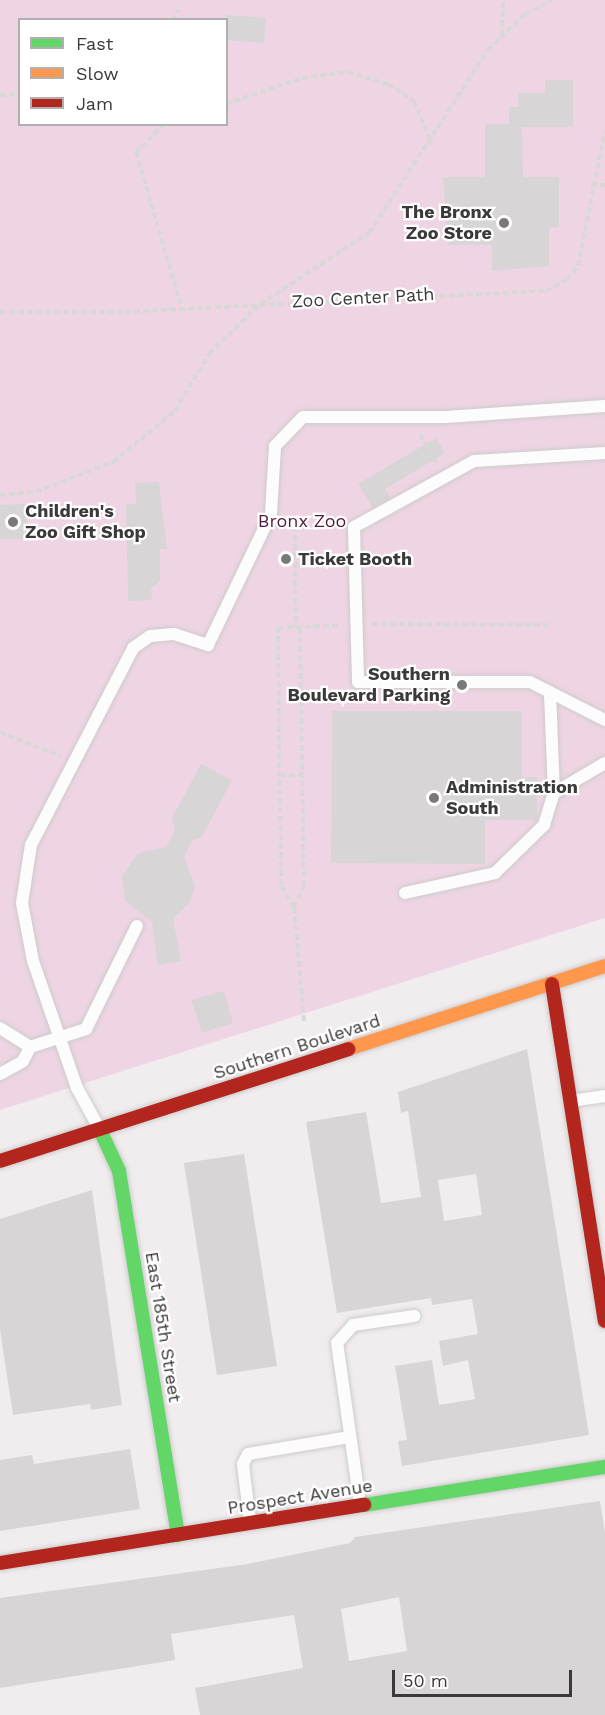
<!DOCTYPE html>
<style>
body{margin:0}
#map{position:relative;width:605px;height:1715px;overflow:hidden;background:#f1edef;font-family:"Work Sans",sans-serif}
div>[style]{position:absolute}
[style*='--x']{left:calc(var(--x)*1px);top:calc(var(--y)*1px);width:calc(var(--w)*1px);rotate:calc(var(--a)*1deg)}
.green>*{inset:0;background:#efd5e3}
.building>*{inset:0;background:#d7d5d6}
.path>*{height:4px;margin-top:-2px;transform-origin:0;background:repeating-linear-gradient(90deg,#d8d8d8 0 6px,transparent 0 9px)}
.roads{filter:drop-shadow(0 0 2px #cdcbcc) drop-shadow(0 0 2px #cdcbcc)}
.lane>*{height:12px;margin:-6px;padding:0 6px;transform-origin:6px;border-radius:6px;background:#fdfcfd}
.fast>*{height:14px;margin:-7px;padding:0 7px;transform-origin:7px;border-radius:7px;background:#63d668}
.slow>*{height:14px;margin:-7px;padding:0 7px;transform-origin:7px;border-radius:7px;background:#ff974d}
.jam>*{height:14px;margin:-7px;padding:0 7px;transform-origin:7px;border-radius:7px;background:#b3261e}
.dots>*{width:16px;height:16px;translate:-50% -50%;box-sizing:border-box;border:3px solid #fff;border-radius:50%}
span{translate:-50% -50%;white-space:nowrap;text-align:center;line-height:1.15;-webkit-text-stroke:4.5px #fff;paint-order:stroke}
.poi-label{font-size:18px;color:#3b393a;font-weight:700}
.right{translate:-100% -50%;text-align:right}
.left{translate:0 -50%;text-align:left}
.street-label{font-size:18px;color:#3b393a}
.park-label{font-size:18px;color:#521a3d}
.legend{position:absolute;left:18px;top:18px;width:210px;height:108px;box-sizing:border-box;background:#fff;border:2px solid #b1b0b0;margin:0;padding:8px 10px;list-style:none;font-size:18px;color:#3b393a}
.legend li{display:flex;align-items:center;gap:12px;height:30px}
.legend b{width:30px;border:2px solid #b1b0b0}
.scale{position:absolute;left:392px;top:1670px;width:180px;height:27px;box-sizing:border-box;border:3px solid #3b393a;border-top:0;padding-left:8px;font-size:18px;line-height:21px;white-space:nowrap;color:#3b393a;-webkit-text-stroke:4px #fff;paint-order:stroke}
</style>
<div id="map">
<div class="green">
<div style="clip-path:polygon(evenodd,0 0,605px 0,605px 918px,0 1110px,0 0,20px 20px,226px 20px,226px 124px,20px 124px,20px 20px)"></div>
</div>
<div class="building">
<div style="clip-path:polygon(226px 15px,266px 18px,264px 43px,226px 40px)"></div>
<div style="clip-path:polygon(545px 80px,573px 80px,573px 127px,522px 127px,523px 177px,559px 177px,559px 227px,549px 228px,549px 266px,492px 271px,492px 245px,448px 245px,443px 177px,485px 177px,485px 124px,509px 124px,509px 107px,518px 107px,518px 93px,545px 93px)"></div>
<div style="clip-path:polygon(436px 438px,445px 453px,385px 489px,390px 498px,373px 507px,358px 484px)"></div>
<div style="clip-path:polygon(159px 482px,167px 549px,160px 549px,160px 581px,151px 589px,152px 600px,128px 601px,126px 504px,136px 504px,135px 483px)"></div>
<div style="clip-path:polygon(26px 504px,27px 539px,0 539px,0 505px)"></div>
<div style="clip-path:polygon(332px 711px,522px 711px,522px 777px,537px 777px,537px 820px,485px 820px,485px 864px,331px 863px)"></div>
<div style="clip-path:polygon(201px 764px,232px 780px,202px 837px,192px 841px,184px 857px,195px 886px,190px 902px,173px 919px,181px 961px,158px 965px,152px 922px,125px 901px,122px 876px,138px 853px,166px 847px,175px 830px,172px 818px)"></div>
<div style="clip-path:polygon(224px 991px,233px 1023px,202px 1033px,191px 1000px)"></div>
<div style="clip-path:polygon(evenodd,527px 1049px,589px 1435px,402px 1466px,398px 1441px,407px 1440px,395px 1366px,432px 1360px,439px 1405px,475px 1399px,468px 1360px,443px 1366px,439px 1341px,478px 1334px,472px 1299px,432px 1305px,431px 1298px,337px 1313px,306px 1122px,366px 1112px,381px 1203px,421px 1197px,408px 1111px,401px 1113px,398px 1092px,527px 1049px,476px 1174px,482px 1215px,444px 1221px,438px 1180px,476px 1174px)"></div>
<div style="clip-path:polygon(244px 1154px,277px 1366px,217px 1375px,184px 1163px)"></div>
<div style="clip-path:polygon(92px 1190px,122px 1405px,91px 1410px,90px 1404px,13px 1415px,0 1330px,0 1219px)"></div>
<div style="clip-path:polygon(130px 1449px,140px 1509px,0 1531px,0 1460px,32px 1455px,34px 1464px)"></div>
<div style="clip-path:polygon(evenodd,600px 1501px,605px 1533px,605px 1715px,200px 1715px,195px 1688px,303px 1668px,294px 1615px,171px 1634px,175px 1660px,0 1688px,0 1598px,248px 1564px,350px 1543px,355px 1537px,600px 1501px,399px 1597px,407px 1651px,349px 1661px,341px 1609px,399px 1597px)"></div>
</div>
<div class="path">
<div style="--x:172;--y:20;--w:12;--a:-59"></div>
<div style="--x:502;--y:35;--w:35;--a:-88"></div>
<div style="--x:0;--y:95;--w:20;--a:-3"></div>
<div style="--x:226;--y:104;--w:80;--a:-18.9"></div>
<div style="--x:302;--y:78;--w:46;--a:-7.4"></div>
<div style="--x:348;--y:72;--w:42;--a:16.7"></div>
<div style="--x:388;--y:84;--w:31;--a:33"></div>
<div style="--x:414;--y:101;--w:47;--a:67.3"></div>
<div style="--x:165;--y:124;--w:40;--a:136"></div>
<div style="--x:136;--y:152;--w:164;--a:73.7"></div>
<div style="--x:591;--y:185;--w:14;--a:0"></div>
<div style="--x:0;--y:312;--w:125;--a:0"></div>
<div style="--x:125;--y:312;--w:422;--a:-2.9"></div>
<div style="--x:546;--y:291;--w:24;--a:-28"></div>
<div style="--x:567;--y:280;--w:18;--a:-52"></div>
<div style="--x:578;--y:266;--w:138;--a:-78.7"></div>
<div style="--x:420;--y:434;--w:34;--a:60"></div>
<div style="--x:0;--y:495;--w:36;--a:-5"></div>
<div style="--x:36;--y:492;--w:83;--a:-21.3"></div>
<div style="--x:113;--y:462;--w:80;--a:-39.4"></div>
<div style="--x:175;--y:411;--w:66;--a:-59.2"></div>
<div style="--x:209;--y:354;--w:71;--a:-44.4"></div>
<div style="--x:260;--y:304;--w:130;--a:-33.1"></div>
<div style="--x:369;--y:233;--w:218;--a:-57"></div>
<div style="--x:488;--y:50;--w:52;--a:-44.2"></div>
<div style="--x:525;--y:14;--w:31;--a:-27"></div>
<div style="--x:287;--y:522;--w:9;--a:27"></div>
<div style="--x:295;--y:526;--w:102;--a:89.4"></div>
<div style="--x:372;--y:624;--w:176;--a:0.3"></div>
<div style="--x:0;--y:732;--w:65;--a:21.8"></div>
<div style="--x:280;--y:775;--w:22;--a:0"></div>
<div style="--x:294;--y:907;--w:23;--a:-65"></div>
<div style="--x:304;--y:886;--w:259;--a:-90.9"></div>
<div style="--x:304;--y:1021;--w:114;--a:-95"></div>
<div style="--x:294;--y:907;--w:26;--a:-121"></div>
<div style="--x:281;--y:885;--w:257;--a:-90.7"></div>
<div style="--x:278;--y:628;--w:63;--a:-2.7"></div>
</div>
<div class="roads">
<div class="lane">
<div style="--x:605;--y:453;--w:131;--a:176.5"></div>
<div style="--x:474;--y:461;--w:137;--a:151.2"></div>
<div style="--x:354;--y:527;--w:155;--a:88.5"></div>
<div style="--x:358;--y:682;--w:172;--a:0"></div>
<div style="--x:530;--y:682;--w:84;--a:26.9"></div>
<div style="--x:554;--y:793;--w:59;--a:-30.5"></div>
<div style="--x:405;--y:893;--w:92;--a:-12.5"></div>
<div style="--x:495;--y:873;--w:69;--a:-44.4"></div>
<div style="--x:544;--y:825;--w:34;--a:-73"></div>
<div style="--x:554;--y:793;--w:101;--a:-92.3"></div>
<div style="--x:0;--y:1028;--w:36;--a:32"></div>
<div style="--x:30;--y:1047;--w:59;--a:-17.8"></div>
<div style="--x:86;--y:1029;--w:115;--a:-63.7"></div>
<div style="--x:0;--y:1074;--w:26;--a:-29"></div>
<div style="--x:23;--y:1061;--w:16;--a:-63"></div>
<div style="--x:570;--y:1101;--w:35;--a:-8"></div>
<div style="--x:99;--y:1128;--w:46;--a:-118.8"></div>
<div style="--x:77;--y:1088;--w:134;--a:-109.1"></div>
<div style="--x:33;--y:961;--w:59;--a:-100.7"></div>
<div style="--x:22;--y:903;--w:59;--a:-81.2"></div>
<div style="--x:31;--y:845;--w:222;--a:-62.6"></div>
<div style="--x:133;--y:648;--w:21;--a:-35"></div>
<div style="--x:150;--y:636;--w:24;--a:-5"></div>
<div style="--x:174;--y:634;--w:36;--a:18"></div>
<div style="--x:208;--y:645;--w:145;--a:-64.3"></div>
<div style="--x:271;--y:514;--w:68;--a:-86.6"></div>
<div style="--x:275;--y:446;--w:40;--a:-46"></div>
<div style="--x:303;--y:417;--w:143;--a:0"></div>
<div style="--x:446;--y:417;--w:159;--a:-4"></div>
<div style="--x:360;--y:1504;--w:163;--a:-98.1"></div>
<div style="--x:337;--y:1343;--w:24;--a:-48"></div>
<div style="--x:353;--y:1325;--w:62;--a:-8.4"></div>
<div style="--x:250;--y:1522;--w:58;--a:-96.9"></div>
<div style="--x:243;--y:1464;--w:11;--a:-63"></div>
<div style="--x:248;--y:1454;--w:103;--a:-9.5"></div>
</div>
<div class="fast">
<div style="--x:100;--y:1130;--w:45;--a:65.1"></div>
<div style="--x:119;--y:1171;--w:369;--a:80.8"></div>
<div style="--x:364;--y:1505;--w:244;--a:-9"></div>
</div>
<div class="slow">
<div style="--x:348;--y:1049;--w:270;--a:-17.9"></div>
</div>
<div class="jam">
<div style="--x:552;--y:984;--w:341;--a:81.1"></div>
<div style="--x:0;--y:1161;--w:366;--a:-17.8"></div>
<div style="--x:0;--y:1563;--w:369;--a:-9.1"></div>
</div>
</div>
<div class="dots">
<div style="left:504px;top:223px;background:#7b7879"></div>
<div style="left:13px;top:522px;background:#7b7879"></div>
<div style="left:286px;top:559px;background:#7b7879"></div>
<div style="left:462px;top:685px;background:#7b7879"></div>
<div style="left:434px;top:798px;background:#7b7879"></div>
</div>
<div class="poi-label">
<span class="right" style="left:492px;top:223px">The Bronx<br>Zoo Store</span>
<span class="left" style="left:25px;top:522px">Children's<br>Zoo Gift Shop</span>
<span class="left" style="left:298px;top:559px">Ticket Booth</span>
<span class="right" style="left:450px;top:685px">Southern<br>Boulevard Parking</span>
<span class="left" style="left:446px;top:798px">Administration<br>South</span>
</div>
<div class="street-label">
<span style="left:363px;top:298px;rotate:-3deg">Zoo Center Path</span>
<span style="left:297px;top:1047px;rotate:-18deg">Southern Boulevard</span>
<span style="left:163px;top:1327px;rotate:81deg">East 185th Street</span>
<span style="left:300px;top:1497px;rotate:-9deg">Prospect Avenue</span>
</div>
<div class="park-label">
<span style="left:302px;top:521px">Bronx Zoo</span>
</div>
<ul class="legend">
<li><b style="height:8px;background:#63d668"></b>Fast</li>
<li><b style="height:8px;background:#ff974d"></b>Slow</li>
<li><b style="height:8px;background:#b3261e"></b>Jam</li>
</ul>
<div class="scale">50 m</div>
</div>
